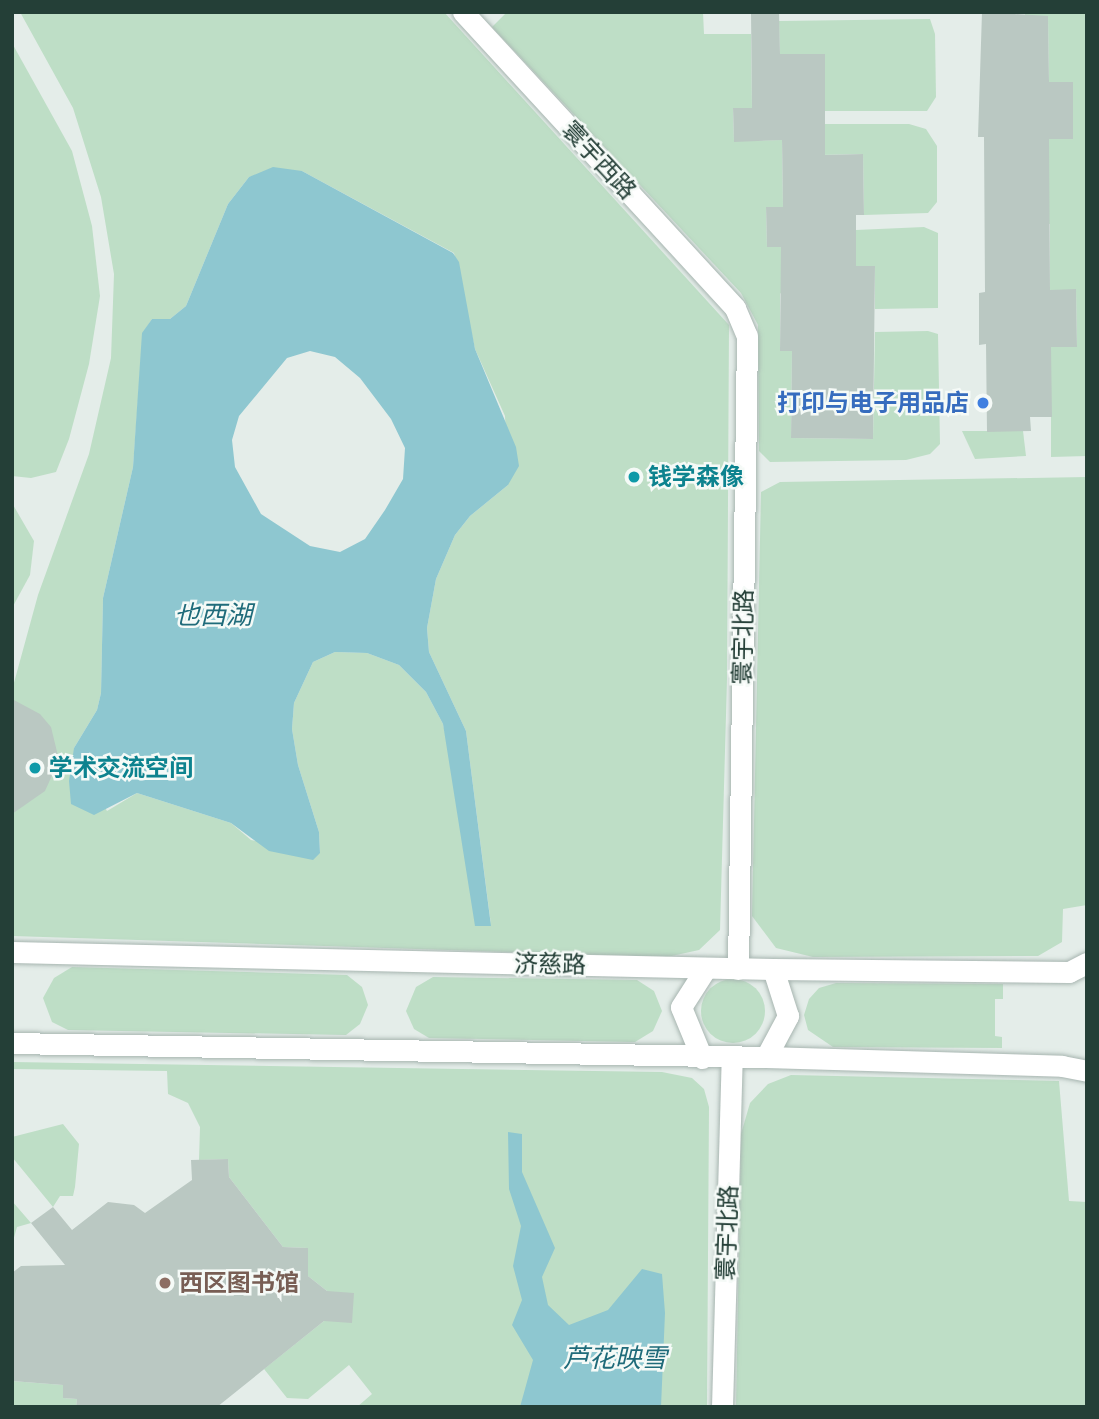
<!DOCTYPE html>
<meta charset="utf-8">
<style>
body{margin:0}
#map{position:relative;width:1099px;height:1419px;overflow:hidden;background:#e4ede9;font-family:"PT Sans Narrow","Noto Sans SC",sans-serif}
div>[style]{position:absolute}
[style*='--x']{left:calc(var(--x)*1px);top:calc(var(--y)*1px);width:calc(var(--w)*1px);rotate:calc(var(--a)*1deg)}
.green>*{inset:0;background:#bedec6}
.round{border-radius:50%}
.water>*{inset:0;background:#8ec7d0}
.building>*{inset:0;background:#bac8c2}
.roads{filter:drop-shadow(0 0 2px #a7b5b0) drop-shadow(0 0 2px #a7b5b0)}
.street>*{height:21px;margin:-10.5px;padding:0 10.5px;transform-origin:10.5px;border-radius:10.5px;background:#fff}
.dots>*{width:19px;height:19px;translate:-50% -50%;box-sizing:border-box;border:4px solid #f5faf7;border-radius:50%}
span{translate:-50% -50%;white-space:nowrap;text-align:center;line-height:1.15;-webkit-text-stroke:5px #f5faf7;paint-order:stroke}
.street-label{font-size:24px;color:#243f37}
.shop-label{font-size:24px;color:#366cbe;font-weight:700}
.right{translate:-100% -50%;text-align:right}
.culture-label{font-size:24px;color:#0d838f;font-weight:700}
.left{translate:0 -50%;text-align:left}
.education-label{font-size:24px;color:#785e54;font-weight:700}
.water-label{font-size:26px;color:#1f6b7a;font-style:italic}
.frame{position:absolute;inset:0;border:14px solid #243f37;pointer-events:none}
</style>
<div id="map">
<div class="green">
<div style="clip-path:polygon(evenodd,20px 12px,444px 12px,729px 325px,727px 679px,720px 930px,699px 950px,667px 957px,12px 936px,12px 690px,38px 595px,89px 454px,111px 358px,114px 274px,101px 197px,73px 108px,20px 12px,302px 171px,454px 253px,475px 349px,505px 416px,508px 485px,470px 516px,455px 535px,436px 579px,427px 628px,429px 652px,466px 731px,491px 925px,443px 724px,426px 692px,399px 665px,367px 653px,335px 652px,313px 662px,294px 703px,292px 729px,298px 765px,319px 832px,320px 853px,251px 840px,231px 823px,137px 793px,107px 811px,74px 748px,97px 710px,101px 693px,103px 598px,133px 467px,143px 333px,152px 319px,170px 319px,186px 306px,228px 204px,249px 177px,302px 171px)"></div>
<div style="clip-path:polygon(507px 12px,703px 12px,704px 34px,751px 34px,752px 108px,733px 109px,734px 141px,782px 140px,783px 207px,766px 207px,767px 247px,817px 246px,780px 294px,780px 350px,792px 351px,791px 438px,873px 439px,875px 332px,928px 331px,938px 334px,940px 444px,930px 454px,906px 460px,770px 462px,759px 451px,758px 325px,741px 293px,492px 27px)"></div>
<div style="clip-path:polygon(1025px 12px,1087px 12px,1087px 456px,1051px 457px,1051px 347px,1077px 346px,1076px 290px,1050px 290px,1050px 224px,1025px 224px,1049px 203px,1049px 139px,1073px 139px,1049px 82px,1048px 16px,1025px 16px)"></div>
<div style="clip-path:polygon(930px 19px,935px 34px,936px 97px,927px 111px,825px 111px,780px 54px,779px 21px)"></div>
<div style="clip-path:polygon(12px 43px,72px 151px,92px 226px,100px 296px,89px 364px,69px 439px,56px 472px,31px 478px,12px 476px)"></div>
<div style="clip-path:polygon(819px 124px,909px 124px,926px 129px,937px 146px,937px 202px,928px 213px,864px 215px,863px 154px,820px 155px)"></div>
<div style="clip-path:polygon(924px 227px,938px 233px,938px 308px,875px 309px,875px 266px,856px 266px,856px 230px)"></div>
<div style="clip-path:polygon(962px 431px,1023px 431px,1026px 456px,975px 459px)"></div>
<div style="clip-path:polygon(1087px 477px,1087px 905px,1063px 909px,1062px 942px,1038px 956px,813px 957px,776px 948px,752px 916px,761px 492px,780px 482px)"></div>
<div style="clip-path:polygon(12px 503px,34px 541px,30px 575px,12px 608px)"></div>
<div style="clip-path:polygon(72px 967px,347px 975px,362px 987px,368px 1005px,360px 1024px,346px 1035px,68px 1030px,52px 1022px,43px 998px,54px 978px)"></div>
<div style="clip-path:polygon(433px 977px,637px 980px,654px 991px,662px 1011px,653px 1031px,635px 1042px,429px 1038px,414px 1029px,406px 1011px,416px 987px)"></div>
<div class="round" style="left:701px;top:979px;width:64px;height:64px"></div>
<div style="clip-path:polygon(836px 983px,1003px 984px,1003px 999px,995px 999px,995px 1036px,1002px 1037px,1002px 1048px,833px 1047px,808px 1030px,804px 1015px,809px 999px,819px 988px)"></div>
<div style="clip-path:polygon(12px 1062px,662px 1072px,692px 1078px,704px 1089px,709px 1107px,707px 1407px,357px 1407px,372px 1394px,349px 1365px,308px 1399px,287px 1398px,264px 1369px,324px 1321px,327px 1291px,308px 1276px,308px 1248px,283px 1247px,229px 1177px,228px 1159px,199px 1160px,200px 1127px,188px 1103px,168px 1094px,167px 1071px,12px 1069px)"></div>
<div style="clip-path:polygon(791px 1075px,1059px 1081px,1069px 1201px,1087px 1202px,1087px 1407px,736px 1407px,741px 1134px,750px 1103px,768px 1084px)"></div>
<div style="clip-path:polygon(63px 1124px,79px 1144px,75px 1187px,73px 1196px,60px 1196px,53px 1207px,12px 1157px,12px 1137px)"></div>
<div style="clip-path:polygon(12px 1201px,31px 1223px,17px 1227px,13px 1241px)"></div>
<div style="clip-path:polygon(12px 1381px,63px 1385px,63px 1398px,77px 1399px,76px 1407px,12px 1407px)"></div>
</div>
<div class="water">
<div style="clip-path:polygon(evenodd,273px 167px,302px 171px,453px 253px,459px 262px,475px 349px,516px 447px,519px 466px,508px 485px,470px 516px,455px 535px,436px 579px,427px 628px,429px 652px,466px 731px,491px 926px,475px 926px,443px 724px,426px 692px,399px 665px,367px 653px,335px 652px,313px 662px,294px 703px,292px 729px,298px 765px,319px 832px,320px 853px,313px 860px,269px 851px,231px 823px,137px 793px,94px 815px,71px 804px,69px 781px,74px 748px,97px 710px,101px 693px,103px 598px,133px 467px,142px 333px,152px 319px,170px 319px,186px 306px,228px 204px,249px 177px,273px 167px,310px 351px,335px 357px,360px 378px,391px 419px,405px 448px,403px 479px,385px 510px,365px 539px,340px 552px,310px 546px,261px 514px,235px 467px,232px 440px,239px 416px,287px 358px,310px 351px)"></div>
<div style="clip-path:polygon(508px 1132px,522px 1134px,522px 1172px,555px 1248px,542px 1277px,548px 1305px,569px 1325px,608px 1310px,642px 1269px,662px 1274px,665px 1313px,661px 1407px,520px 1407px,533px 1360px,512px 1325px,522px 1300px,513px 1266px,521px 1226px,509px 1189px)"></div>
</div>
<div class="building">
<div style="clip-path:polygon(751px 12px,779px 12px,780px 54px,825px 54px,825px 155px,863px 154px,864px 215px,856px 215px,856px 266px,875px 266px,873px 439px,791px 438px,792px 351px,780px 351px,781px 247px,767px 247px,766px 207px,783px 207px,782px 140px,734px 142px,733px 108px,752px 108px)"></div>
<div style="clip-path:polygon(982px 12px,1048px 16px,1049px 82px,1073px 82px,1073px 139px,1049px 139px,1050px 290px,1076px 289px,1077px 347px,1051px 347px,1052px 417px,1030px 417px,1031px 431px,987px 432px,986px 344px,979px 345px,979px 293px,985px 292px,984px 137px,978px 137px)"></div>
<div style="clip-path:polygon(12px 699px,40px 714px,51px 727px,59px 760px,45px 791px,12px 814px)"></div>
<div style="clip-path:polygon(228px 1159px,229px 1177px,283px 1247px,308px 1248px,308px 1276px,327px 1291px,354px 1293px,352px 1323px,324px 1321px,217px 1407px,76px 1407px,77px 1399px,63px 1398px,63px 1385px,12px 1381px,12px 1273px,21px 1266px,65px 1265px,31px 1223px,53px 1207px,72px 1230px,108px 1202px,134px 1205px,145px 1213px,192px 1180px,191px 1160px)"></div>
</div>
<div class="roads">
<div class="street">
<div style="--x:463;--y:12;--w:402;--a:47.4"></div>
<div style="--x:735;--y:308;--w:30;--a:67"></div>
<div style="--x:747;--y:336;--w:633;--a:90.81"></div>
<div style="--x:12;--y:952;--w:761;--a:1.28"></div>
<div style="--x:773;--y:969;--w:296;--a:0.6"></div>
<div style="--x:1069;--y:972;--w:20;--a:-27"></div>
<div style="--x:12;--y:1043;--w:754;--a:1.06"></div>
<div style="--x:766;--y:1057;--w:296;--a:1.7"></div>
<div style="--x:1062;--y:1066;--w:25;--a:11"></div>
<div style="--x:766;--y:1057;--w:47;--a:-61.8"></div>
<div style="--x:788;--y:1016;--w:49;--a:-107.7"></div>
<div style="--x:702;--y:1058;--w:55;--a:-112.4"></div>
<div style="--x:681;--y:1007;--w:46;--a:-57.3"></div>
<div style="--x:722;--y:1407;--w:348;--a:-88.4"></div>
</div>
</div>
<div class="dots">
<div style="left:983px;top:403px;background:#3f7fe0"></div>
<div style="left:634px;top:477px;background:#0f9aa8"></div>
<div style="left:35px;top:768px;background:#0f9aa8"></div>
<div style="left:165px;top:1283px;background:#8d6e63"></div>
</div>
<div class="street-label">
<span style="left:599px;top:160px;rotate:47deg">寰宇西路</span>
<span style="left:743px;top:637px;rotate:-89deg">寰宇北路</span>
<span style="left:550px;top:964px;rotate:1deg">济慈路</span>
<span style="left:727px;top:1233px;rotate:-88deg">寰宇北路</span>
</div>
<div class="shop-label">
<span class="right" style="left:969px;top:403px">打印与电子用品店</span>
</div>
<div class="culture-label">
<span class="left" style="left:648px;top:477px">钱学森像</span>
<span class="left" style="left:49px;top:768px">学术交流空间</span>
</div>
<div class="education-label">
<span class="left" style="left:179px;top:1283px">西区图书馆</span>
</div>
<div class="water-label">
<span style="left:213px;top:615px">也西湖</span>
<span style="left:615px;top:1358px">芦花映雪</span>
</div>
<div class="frame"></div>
</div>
